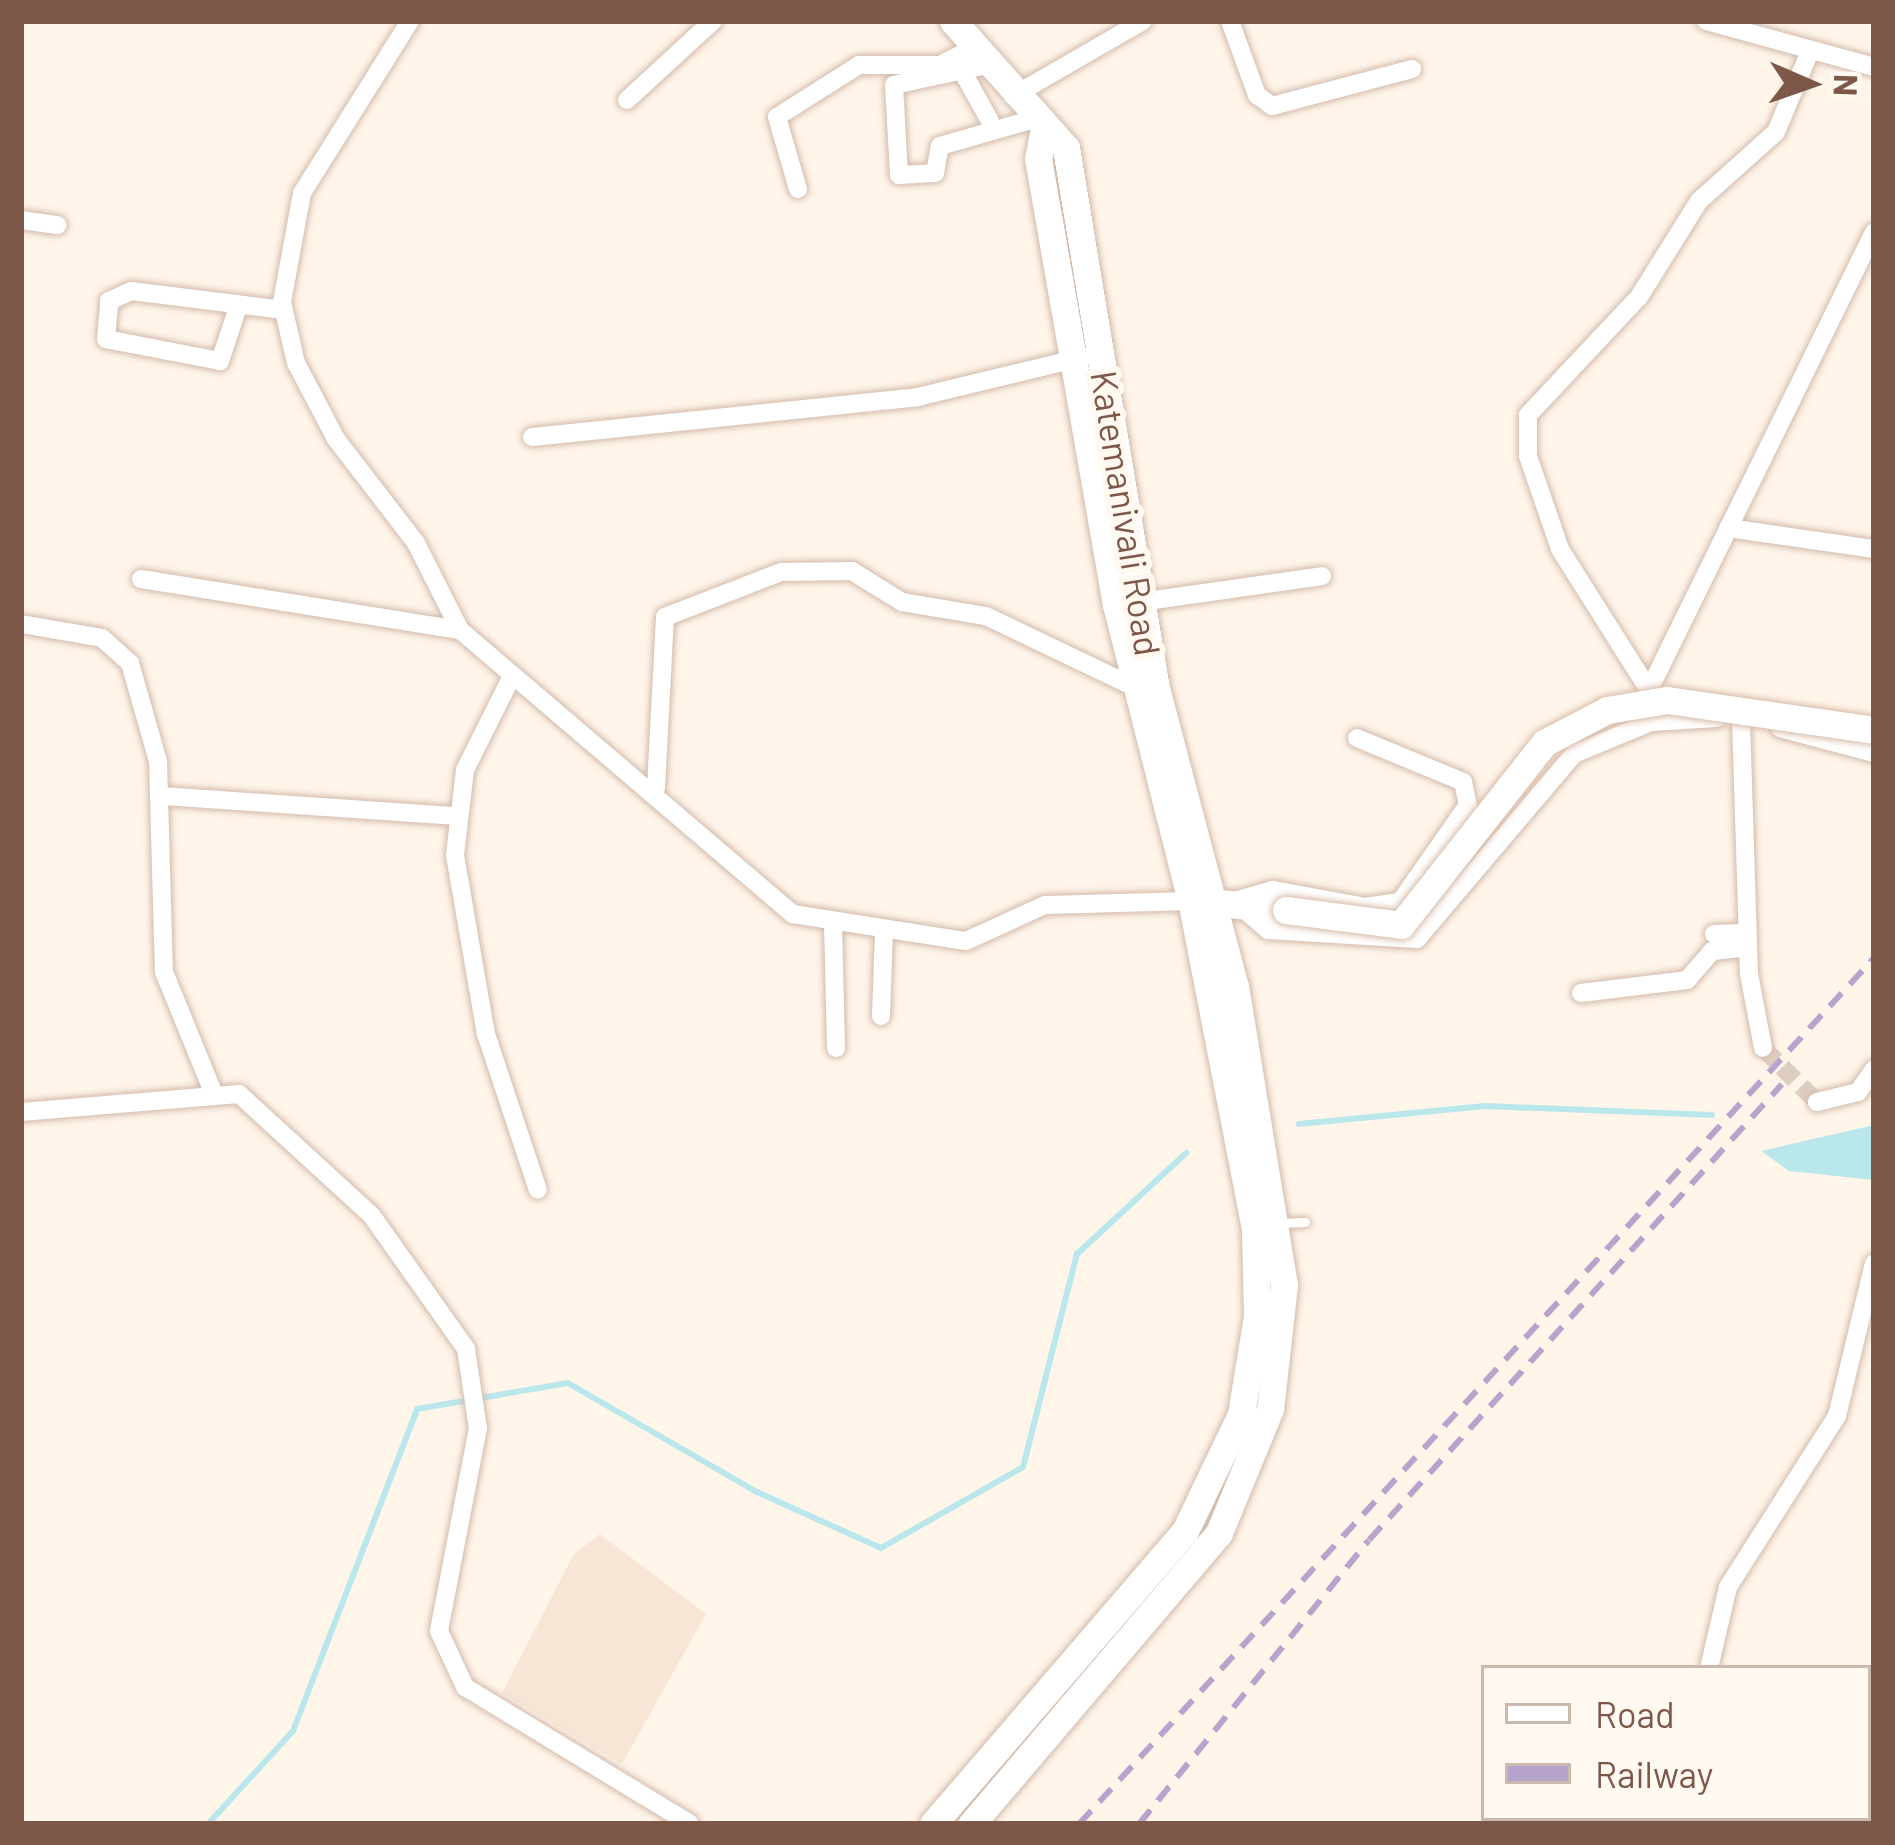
<!DOCTYPE html>
<style>
body{margin:0}
#map{position:relative;width:1895px;height:1845px;overflow:hidden;background:#fff5e9;font-family:Barlow,sans-serif}
div>[style]{position:absolute}
[style*='--x']{left:calc(var(--x)*1px);top:calc(var(--y)*1px);width:calc(var(--w)*1px);rotate:calc(var(--a)*1deg)}
.residential>*{inset:0;background:#f7e6d6}
.water>*{inset:0;background:#bae7ec}
.stream>*{height:6px;margin:-3px;padding:0 3px;transform-origin:3px;border-radius:3px;background:#bae7ec}
.street-tunnel>*{height:18px;margin-top:-9px;transform-origin:0;background:repeating-linear-gradient(90deg,#decec1 0 18px,transparent 0 27px)}
.roads{filter:drop-shadow(0 0 3px #d3bbac) drop-shadow(0 0 3px #d3bbac)}
.lane>*{height:9px;margin:-4.5px;padding:0 4.5px;transform-origin:4.5px;border-radius:4.5px;background:#fff}
.street>*{height:18px;margin:-9px;padding:0 9px;transform-origin:9px;border-radius:9px;background:#fff}
.secondary>*{height:27px;margin:-13.5px;padding:0 13.5px;transform-origin:13.5px;border-radius:13.5px;background:#fff}
.rail>*{height:6px;margin-top:-3px;transform-origin:0;background:repeating-linear-gradient(90deg,#b7a4cc 0 18px,transparent 0 30px)}
.bridges{filter:drop-shadow(0 0 3px #d9bdab) drop-shadow(0 0 3px #d9bdab)}
.secondary-bridge>*{height:27px;margin:-13.5px;padding:0 13.5px;transform-origin:13.5px;border-radius:13.5px;background:#fff}
span{translate:-50% -50%;white-space:nowrap;text-align:center;line-height:1.15;-webkit-text-stroke:12px #fff9f1;paint-order:stroke}
.street-label{font-size:36px;color:#7d5848}
.frame{position:absolute;inset:0;border:24px solid #7d5848;pointer-events:none}
.legend{position:absolute;left:1481px;top:1665px;width:390px;height:156px;box-sizing:border-box;background:#fff9f1;border:3px solid #cbb9ad;margin:0;padding:15px 21px;list-style:none;font-size:36px;color:#7d5848}
.legend li{display:flex;align-items:center;gap:24px;height:60px}
.legend b{width:60px;border:3px solid #cbb9ad}
.north{position:absolute;left:1751px;top:24px;width:120px;height:120px;-webkit-text-stroke:9px #fff9f1;paint-order:stroke;rotate:92deg;font-size:33px;font-weight:700;line-height:48px;text-align:center;color:#7d5848}
.north::after{content:'';display:block;margin:auto;width:42px;height:54px;background:#7d5848;clip-path:polygon(50% 0,100% 100%,50% 72%,0 100%)}
</style>
<div id="map">
<div class="residential">
<div style="clip-path:polygon(600px 1534px,706px 1614px,622px 1764px,502px 1693px,574px 1554px)"></div>
</div>
<div class="water">
<div style="clip-path:polygon(1874px 1125px,1874px 1180px,1789px 1171px,1761px 1151px)"></div>
<div style="clip-path:polygon(1874px 1660px,1874px 1824px,1856px 1824px,1868px 1818px)"></div>
</div>
<div class="stream">
<div style="--x:1299;--y:1124;--w:187;--a:-5.5"></div>
<div style="--x:1485;--y:1106;--w:227;--a:2.3"></div>
<div style="--x:208;--y:1824;--w:126;--a:-47.6"></div>
<div style="--x:293;--y:1731;--w:345;--a:-68.9"></div>
<div style="--x:417;--y:1409;--w:153;--a:-9.8"></div>
<div style="--x:568;--y:1383;--w:218;--a:30"></div>
<div style="--x:757;--y:1492;--w:136;--a:24.3"></div>
<div style="--x:881;--y:1548;--w:163;--a:-29.7"></div>
<div style="--x:1023;--y:1467;--w:220;--a:-75.8"></div>
<div style="--x:1077;--y:1254;--w:149;--a:-42.8"></div>
</div>
<div class="street-tunnel">
<div style="--x:1763;--y:1048;--w:76;--a:45"></div>
</div>
<div class="roads">
<div class="lane">
<div style="--x:1277;--y:1223;--w:28;--a:-2"></div>
</div>
<div class="street">
<div style="--x:410;--y:21;--w:203;--a:122.1"></div>
<div style="--x:302;--y:193;--w:111;--a:100.4"></div>
<div style="--x:282;--y:302;--w:63;--a:77.1"></div>
<div style="--x:296;--y:363;--w:86;--a:62.2"></div>
<div style="--x:336;--y:439;--w:131;--a:52.4"></div>
<div style="--x:416;--y:543;--w:97;--a:63.2"></div>
<div style="--x:460;--y:630;--w:438;--a:40.5"></div>
<div style="--x:793;--y:914;--w:175;--a:8.9"></div>
<div style="--x:966;--y:941;--w:87;--a:-24.5"></div>
<div style="--x:1045;--y:905;--w:146;--a:-1.6"></div>
<div style="--x:1230;--y:21;--w:79;--a:70"></div>
<div style="--x:1257;--y:95;--w:19;--a:36"></div>
<div style="--x:1272;--y:106;--w:145;--a:-14.8"></div>
<div style="--x:1706;--y:21;--w:174;--a:15.3"></div>
<div style="--x:987;--y:65;--w:95;--a:167.9"></div>
<div style="--x:894;--y:85;--w:90;--a:86.8"></div>
<div style="--x:899;--y:175;--w:36;--a:-3"></div>
<div style="--x:935;--y:173;--w:27;--a:-80"></div>
<div style="--x:940;--y:146;--w:98;--a:-16"></div>
<div style="--x:966;--y:78;--w:49;--a:60.8"></div>
<div style="--x:1013;--y:96;--w:150;--a:-30"></div>
<div style="--x:627;--y:100;--w:117;--a:-42.6"></div>
<div style="--x:798;--y:189;--w:75;--a:-106.3"></div>
<div style="--x:777;--y:117;--w:97;--a:-32.4"></div>
<div style="--x:859;--y:65;--w:81;--a:0"></div>
<div style="--x:940;--y:65;--w:37;--a:-27"></div>
<div style="--x:21;--y:220;--w:37;--a:8"></div>
<div style="--x:237;--y:310;--w:54;--a:108.4"></div>
<div style="--x:220;--y:361;--w:116;--a:-169.1"></div>
<div style="--x:106;--y:339;--w:38;--a:-85"></div>
<div style="--x:109;--y:301;--w:24;--a:-24"></div>
<div style="--x:131;--y:291;--w:154;--a:7.1"></div>
<div style="--x:532;--y:437;--w:388;--a:-5.9"></div>
<div style="--x:918;--y:397;--w:170;--a:-13.6"></div>
<div style="--x:1728;--y:528;--w:148;--a:8.2"></div>
<div style="--x:141;--y:579;--w:323;--a:9.1"></div>
<div style="--x:1140;--y:602;--w:184;--a:-8.1"></div>
<div style="--x:21;--y:624;--w:82;--a:9.8"></div>
<div style="--x:102;--y:638;--w:38;--a:42"></div>
<div style="--x:130;--y:663;--w:102;--a:74.1"></div>
<div style="--x:158;--y:761;--w:211;--a:88.4"></div>
<div style="--x:164;--y:972;--w:130;--a:67.8"></div>
<div style="--x:512;--y:676;--w:105;--a:116.6"></div>
<div style="--x:465;--y:770;--w:86;--a:96.7"></div>
<div style="--x:455;--y:855;--w:182;--a:80.2"></div>
<div style="--x:486;--y:1034;--w:164;--a:71.6"></div>
<div style="--x:1649;--y:690;--w:510;--a:-63.84"></div>
<div style="--x:1650;--y:709;--w:19;--a:-93"></div>
<div style="--x:1649;--y:690;--w:167;--a:-122.3"></div>
<div style="--x:1560;--y:549;--w:98;--a:-109"></div>
<div style="--x:1528;--y:456;--w:41;--a:-90"></div>
<div style="--x:1528;--y:415;--w:162;--a:-46.8"></div>
<div style="--x:1639;--y:297;--w:113;--a:-58"></div>
<div style="--x:1699;--y:201;--w:103;--a:-41.9"></div>
<div style="--x:1776;--y:132;--w:82;--a:-67.2"></div>
<div style="--x:1741;--y:720;--w:254;--a:88.2"></div>
<div style="--x:1749;--y:974;--w:75;--a:79.3"></div>
<div style="--x:1780;--y:728;--w:97;--a:14.9"></div>
<div style="--x:1357;--y:738;--w:115;--a:22.5"></div>
<div style="--x:1463;--y:782;--w:24;--a:78"></div>
<div style="--x:1468;--y:805;--w:118;--a:125"></div>
<div style="--x:1400;--y:902;--w:34;--a:172"></div>
<div style="--x:1366;--y:907;--w:95;--a:-169.6"></div>
<div style="--x:1273;--y:890;--w:41;--a:164.2"></div>
<div style="--x:1234;--y:901;--w:45;--a:40.5"></div>
<div style="--x:1268;--y:930;--w:149;--a:3.5"></div>
<div style="--x:1417;--y:939;--w:243;--a:-49.7"></div>
<div style="--x:1574;--y:754;--w:83;--a:-22.6"></div>
<div style="--x:1651;--y:722;--w:66;--a:-3.5"></div>
<div style="--x:656;--y:788;--w:171;--a:-87"></div>
<div style="--x:665;--y:617;--w:124;--a:-21.2"></div>
<div style="--x:781;--y:572;--w:71;--a:-0.8"></div>
<div style="--x:852;--y:571;--w:59;--a:31.8"></div>
<div style="--x:902;--y:602;--w:85;--a:9.5"></div>
<div style="--x:986;--y:616;--w:162;--a:25.6"></div>
<div style="--x:162;--y:796;--w:294;--a:3.9"></div>
<div style="--x:833;--y:923;--w:125;--a:88.6"></div>
<div style="--x:1714;--y:934;--w:33;--a:-2"></div>
<div style="--x:1581;--y:993;--w:107;--a:-7"></div>
<div style="--x:1687;--y:980;--w:38;--a:-49"></div>
<div style="--x:1712;--y:951;--w:36;--a:-6"></div>
<div style="--x:881;--y:1016;--w:86;--a:-88"></div>
<div style="--x:1817;--y:1102;--w:42;--a:-13.7"></div>
<div style="--x:1858;--y:1092;--w:28;--a:-55"></div>
<div style="--x:21;--y:1112;--w:219;--a:-4.7"></div>
<div style="--x:239;--y:1094;--w:180;--a:42.5"></div>
<div style="--x:372;--y:1216;--w:163;--a:54.7"></div>
<div style="--x:466;--y:1349;--w:80;--a:81.4"></div>
<div style="--x:478;--y:1428;--w:207;--a:100.9"></div>
<div style="--x:439;--y:1631;--w:62;--a:65.1"></div>
<div style="--x:465;--y:1687;--w:263;--a:31.3"></div>
<div style="--x:1709;--y:1668;--w:83;--a:-76.8"></div>
<div style="--x:1728;--y:1587;--w:203;--a:-57.5"></div>
<div style="--x:1837;--y:1416;--w:157;--a:-76.4"></div>
<div style="--x:1726;--y:1818;--w:6;--a:81"></div>
</div>
<div class="secondary">
<div style="--x:953;--y:21;--w:170;--a:48.3"></div>
<div style="--x:1066;--y:148;--w:547;--a:80.54"></div>
<div style="--x:1156;--y:688;--w:308;--a:75.2"></div>
<div style="--x:1235;--y:986;--w:303;--a:80.7"></div>
<div style="--x:1284;--y:1285;--w:125;--a:96.4"></div>
<div style="--x:1270;--y:1409;--w:134;--a:112.4"></div>
<div style="--x:1219;--y:1533;--w:382;--a:130.4"></div>
<div style="--x:1201;--y:901;--w:85;--a:6"></div>
<div style="--x:933;--y:1824;--w:386;--a:-49.3"></div>
<div style="--x:1185;--y:1531;--w:130;--a:-64.4"></div>
<div style="--x:1241;--y:1414;--w:99;--a:-80.7"></div>
<div style="--x:1257;--y:1316;--w:87;--a:-91.3"></div>
<div style="--x:1255;--y:1229;--w:334;--a:-101"></div>
<div style="--x:1191;--y:901;--w:305;--a:-104.2"></div>
<div style="--x:1116;--y:605;--w:453;--a:-99.9"></div>
<div style="--x:1038;--y:159;--w:31;--a:-79"></div>
</div>
</div>
<div class="rail">
<div style="--x:1079;--y:1824;--w:1176;--a:-47.45"></div>
<div style="--x:1139;--y:1824;--w:365;--a:-51"></div>
<div style="--x:1369;--y:1540;--w:615;--a:-47.83"></div>
</div>
<div class="bridges">
<div class="secondary-bridge">
<div style="--x:1286;--y:910;--w:116;--a:7.4"></div>
<div style="--x:1401;--y:925;--w:231;--a:-51.8"></div>
<div style="--x:1544;--y:743;--w:71;--a:-27.6"></div>
<div style="--x:1607;--y:710;--w:61;--a:-9.5"></div>
<div style="--x:1667;--y:700;--w:209;--a:8.2"></div>
</div>
</div>
<div class="street-label">
<span style="left:1127px;top:513px;rotate:81deg">Katemanivali Road</span>
</div>
<div class="frame"></div>
<ul class="legend">
<li><b style="height:15px;background:#fff"></b>Road</li>
<li><b style="height:15px;background:#b7a4cc"></b>Railway</li>
</ul>
<div class="north">N</div>
</div>
